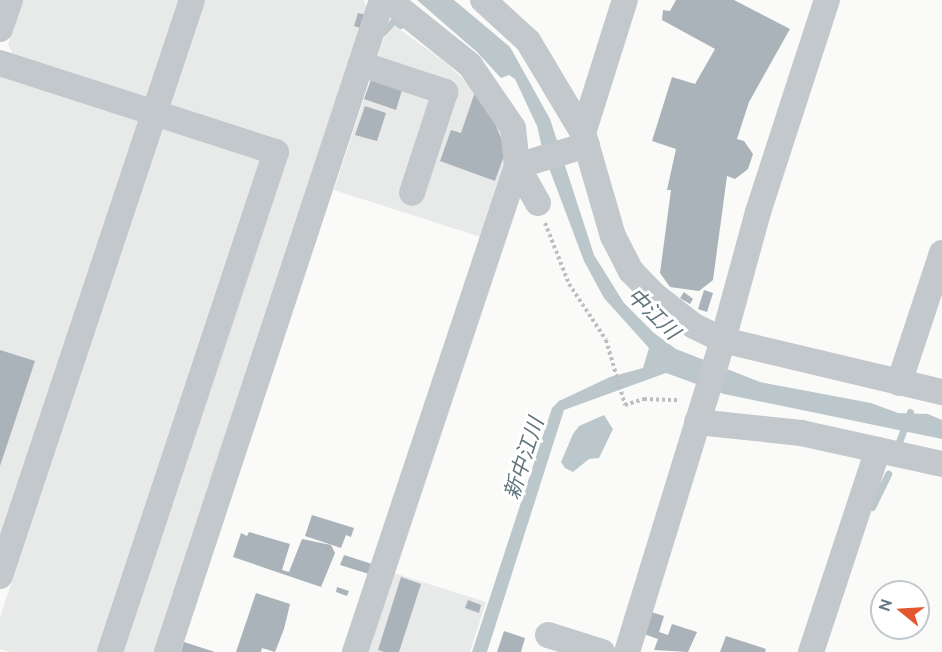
<!DOCTYPE html>
<meta charset="utf-8">
<style>
body{margin:0}
#map{position:relative;width:942px;height:652px;overflow:hidden;background:#fafaf8;font-family:Ubuntu,"Noto Sans JP",sans-serif}
div>[style]{position:absolute}
[style*='--x']{left:calc(var(--x)*1px);top:calc(var(--y)*1px);width:calc(var(--w)*1px);rotate:calc(var(--a)*1deg)}
.built>*{inset:0;background:#e8e9e9}
.water>*{inset:0;background:#bbc7cb}
.stream>*{height:7px;margin:-3.5px;padding:0 3.5px;transform-origin:3.5px;border-radius:3.5px;background:#bbc7cb}
.building>*{inset:0;background:#aab3b9}
.path>*{height:4px;margin-top:-2px;transform-origin:0;background:repeating-linear-gradient(90deg,#bbbfc2 0 3px,transparent 0 6px)}
.minor>*{height:26px;margin:-13px;padding:0 13px;transform-origin:13px;border-radius:13px;background:#c3c8cc}
span{translate:-50% -50%;white-space:nowrap;text-align:center;line-height:1.15;-webkit-text-stroke:6px #fff;paint-order:stroke}
.water-label{font-size:21px;color:#60757c;font-style:italic}
.north{position:absolute;left:870px;top:580px;width:60px;height:60px;box-sizing:border-box;background:#fff;border:2px solid #c1c8cd;border-radius:50%;rotate:288deg;font-size:16px;font-weight:700;line-height:24px;text-align:center;color:#657683}
.north::after{content:'';display:block;margin:auto;width:21px;height:27px;background:#e4572e;clip-path:polygon(50% 0,100% 100%,50% 72%,0 100%)}
</style>
<div id="map">
<div class="built">
<div style="clip-path:polygon(23px 0,186px 0,146px 99px,13px 54px,8px 45px)"></div>
<div style="clip-path:polygon(205px 0,364px 0,367px 7px,157px 652px,10px 652px,0 649px,0 617px)"></div>
<div style="clip-path:polygon(395px 26px,446px 63px,476px 91px,495px 120px,508px 152px,484px 238px,334px 190px,384px 38px)"></div>
<div style="clip-path:polygon(0 71px,137px 117px,143px 128px,0 556px)"></div>
<div style="clip-path:polygon(394px 573px,486px 602px,470px 652px,369px 652px)"></div>
</div>
<div class="water">
<div style="clip-path:polygon(417px 0,454px 0,510px 47px,550px 119px,594px 255px,624px 303px,654px 333px,676px 349px,760px 382px,871px 403px,898px 413px,928px 414px,942px 420px,942px 439px,724px 394px,666px 373px,564px 410px,487px 652px,472px 652px,552px 408px,559px 401px,610px 377px,643px 368px,649px 348px,604px 298px,584px 261px,543px 152px,537px 126px,515px 79px,509px 75px,501px 78px,477px 52px)"></div>
<div style="clip-path:polygon(604px 415px,613px 429px,599px 458px,589px 459px,573px 472px,565px 468px,561px 462px,573px 434px,579px 426px)"></div>
</div>
<div class="stream">
<div style="--x:383;--y:32;--w:16;--a:-47"></div>
<div style="--x:394;--y:20;--w:8;--a:40"></div>
<div style="--x:899;--y:442;--w:32;--a:-70"></div>
<div style="--x:872;--y:507;--w:37;--a:-64"></div>
</div>
<div class="building">
<div style="clip-path:polygon(676px 0,734px 0,790px 29px,749px 102px,737px 139px,744px 141px,753px 154px,748px 169px,735px 179px,727px 176px,713px 280px,699px 291px,670px 287px,660px 273px,671px 190px,667px 190px,676px 149px,652px 141px,672px 77px,695px 84px,715px 49px,662px 20px,663px 10px,670px 11px)"></div>
<div style="clip-path:polygon(358px 13px,367px 15px,363px 29px,354px 26px)"></div>
<div style="clip-path:polygon(371px 80px,402px 90px,396px 110px,364px 99px)"></div>
<div style="clip-path:polygon(475px 92px,494px 121px,506px 150px,495px 181px,440px 161px,451px 130px,461px 133px)"></div>
<div style="clip-path:polygon(365px 106px,386px 113px,377px 141px,355px 135px)"></div>
<div style="clip-path:polygon(704px 290px,713px 293px,707px 312px,698px 309px)"></div>
<div style="clip-path:polygon(684px 292px,693px 299px,690px 304px,680px 298px)"></div>
<div style="clip-path:polygon(0 350px,35px 361px,0 466px)"></div>
<div style="clip-path:polygon(312px 515px,354px 528px,351px 537px,346px 535px,341px 548px,305px 536px)"></div>
<div style="clip-path:polygon(249px 532px,290px 544px,282px 570px,289px 572px,302px 539px,331px 545px,335px 553px,321px 587px,233px 557px,241px 533px,247px 536px)"></div>
<div style="clip-path:polygon(344px 555px,372px 564px,369px 574px,340px 565px)"></div>
<div style="clip-path:polygon(401px 577px,421px 584px,399px 652px,384px 652px,378px 650px)"></div>
<div style="clip-path:polygon(337px 587px,349px 591px,347px 596px,336px 592px)"></div>
<div style="clip-path:polygon(256px 593px,290px 604px,284px 629px,275px 652px,262px 648px,261px 652px,236px 652px)"></div>
<div style="clip-path:polygon(468px 600px,481px 605px,479px 613px,465px 608px)"></div>
<div style="clip-path:polygon(648px 611px,664px 616px,659px 632px,668px 635px,672px 624px,697px 632px,688px 652px,654px 650px,658px 639px,641px 633px)"></div>
<div style="clip-path:polygon(504px 631px,525px 638px,521px 652px,497px 652px)"></div>
<div style="clip-path:polygon(726px 636px,766px 649px,765px 652px,720px 652px)"></div>
<div style="clip-path:polygon(184px 642px,215px 652px,181px 652px)"></div>
</div>
<div class="path">
<div style="--x:545;--y:223;--w:66;--a:68.5"></div>
<div style="--x:569;--y:284;--w:67;--a:56.5"></div>
<div style="--x:606;--y:340;--w:68;--a:73.7"></div>
<div style="--x:625;--y:405;--w:20;--a:-18"></div>
<div style="--x:644;--y:399;--w:36;--a:2"></div>
</div>
<div class="minor">
<div style="--x:483;--y:0;--w:61;--a:42.3"></div>
<div style="--x:528;--y:41;--w:107;--a:59.1"></div>
<div style="--x:583;--y:133;--w:107;--a:73.8"></div>
<div style="--x:613;--y:236;--w:39;--a:63"></div>
<div style="--x:631;--y:271;--w:32;--a:46"></div>
<div style="--x:653;--y:294;--w:52;--a:38"></div>
<div style="--x:694;--y:326;--w:32;--a:26"></div>
<div style="--x:723;--y:340;--w:225;--a:13.4"></div>
<div style="--x:0;--y:29;--w:31;--a:-71"></div>
<div style="--x:0;--y:63;--w:290;--a:17.9"></div>
<div style="--x:276;--y:152;--w:527;--a:108.37"></div>
<div style="--x:361;--y:64;--w:89;--a:18.4"></div>
<div style="--x:445;--y:92;--w:106;--a:108.1"></div>
<div style="--x:583;--y:133;--w:139;--a:-72.5"></div>
<div style="--x:538;--y:203;--w:43;--a:-119.6"></div>
<div style="--x:517;--y:166;--w:73;--a:-16.7"></div>
<div style="--x:899;--y:383;--w:137;--a:-71.7"></div>
<div style="--x:697;--y:422;--w:105;--a:6"></div>
<div style="--x:801;--y:433;--w:144;--a:12.4"></div>
<div style="--x:0;--y:576;--w:607;--a:-71.57"></div>
<div style="--x:548;--y:635;--w:57;--a:17.5"></div>
<div style="--x:167;--y:652;--w:687;--a:-71.75"></div>
<div style="--x:355;--y:652;--w:512;--a:-71.57"></div>
<div style="--x:517;--y:166;--w:38;--a:-96"></div>
<div style="--x:513;--y:128;--w:76;--a:-124.3"></div>
<div style="--x:470;--y:65;--w:104;--a:-141.3"></div>
<div style="--x:627;--y:652;--w:326;--a:-72.9"></div>
<div style="--x:723;--y:340;--w:133;--a:-74.7"></div>
<div style="--x:758;--y:212;--w:223;--a:-72"></div>
<div style="--x:811;--y:652;--w:213;--a:-71.7"></div>
</div>
<div class="water-label">
<span style="left:654px;top:313px;rotate:44deg">中江川</span>
<span style="left:523px;top:458px;rotate:-72deg">新中江川</span>
</div>
<div class="north">N</div>
</div>
